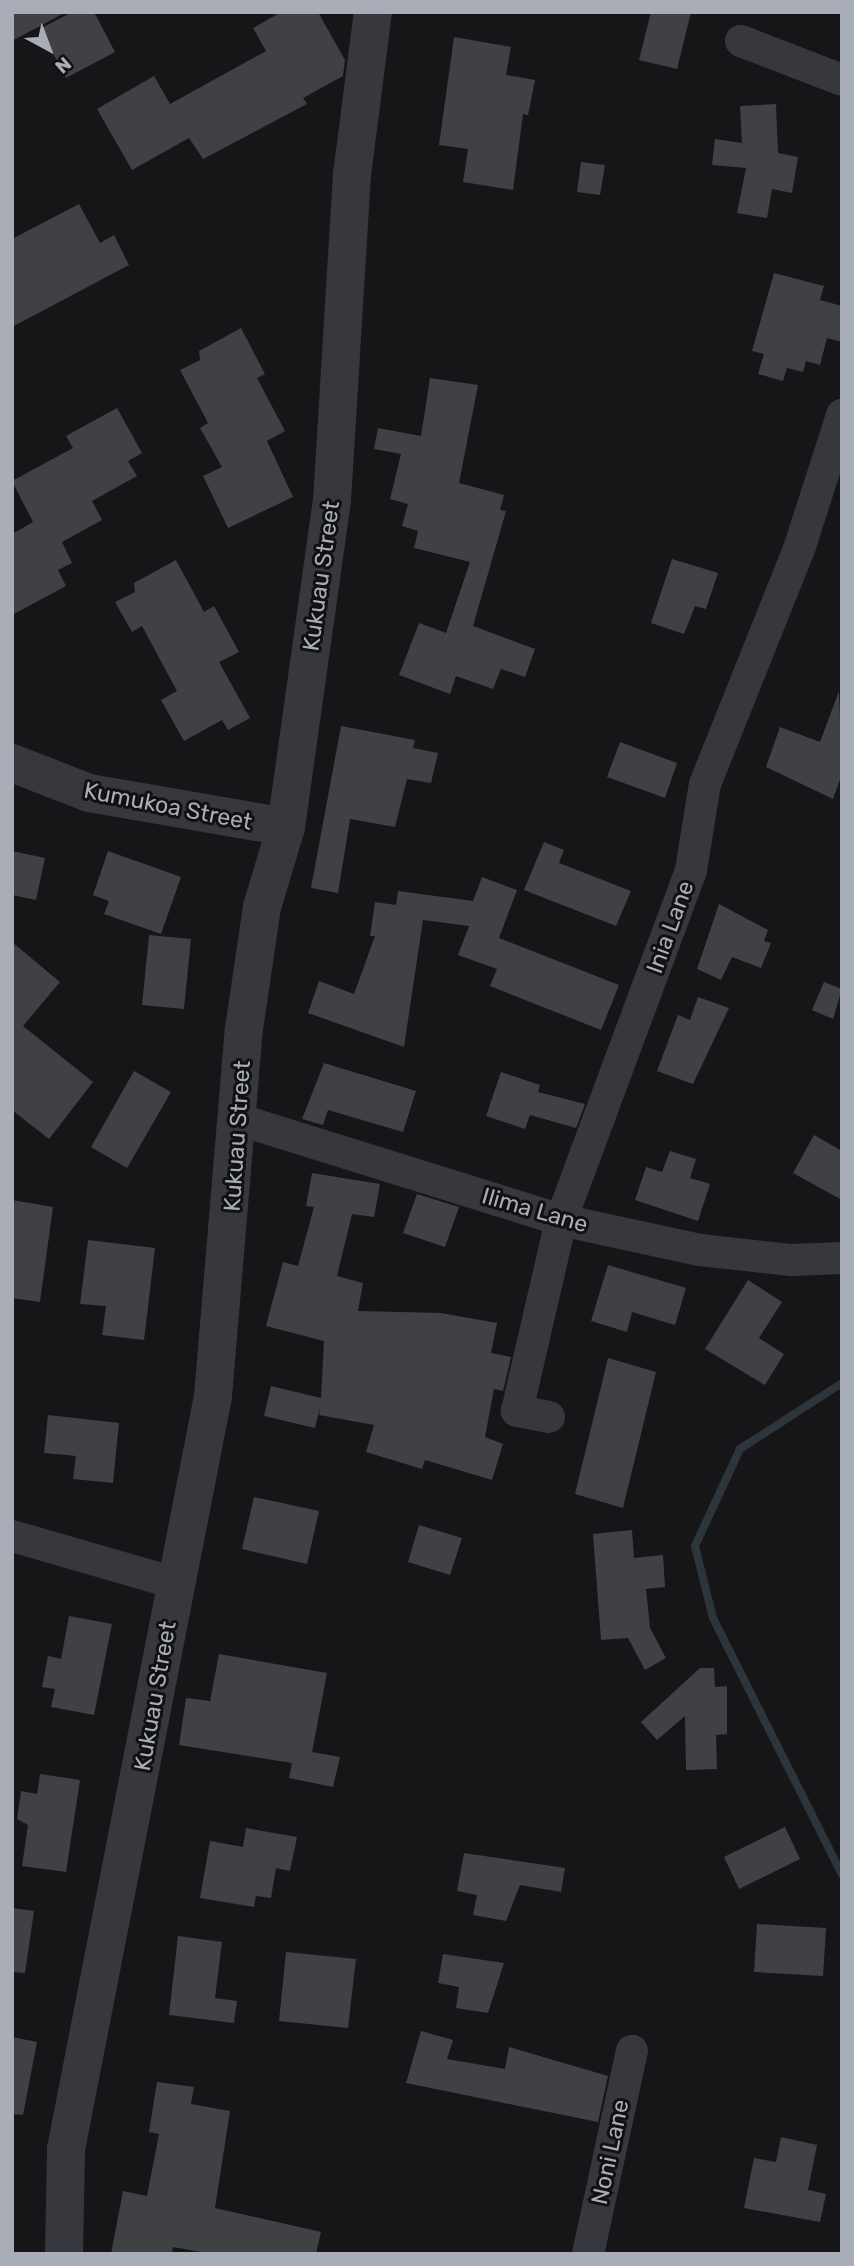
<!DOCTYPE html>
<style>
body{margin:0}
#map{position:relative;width:854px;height:2266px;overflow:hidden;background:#161618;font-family:Rubik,sans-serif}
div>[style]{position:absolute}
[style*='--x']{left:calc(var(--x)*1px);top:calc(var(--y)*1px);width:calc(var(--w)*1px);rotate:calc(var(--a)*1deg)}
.stream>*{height:8px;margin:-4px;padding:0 4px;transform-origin:4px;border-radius:4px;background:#2c353c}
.building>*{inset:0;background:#404145}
.minor>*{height:32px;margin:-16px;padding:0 16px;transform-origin:16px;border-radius:16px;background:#37383d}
.tertiary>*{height:38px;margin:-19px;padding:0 19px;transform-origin:19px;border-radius:19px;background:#37383d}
span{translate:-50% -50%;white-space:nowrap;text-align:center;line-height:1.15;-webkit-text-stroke:6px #111113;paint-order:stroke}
.street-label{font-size:23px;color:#a8adb8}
.frame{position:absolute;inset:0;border:14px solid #a8adb8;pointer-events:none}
.north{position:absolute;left:14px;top:14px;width:70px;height:70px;-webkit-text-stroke:5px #111113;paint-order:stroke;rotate:139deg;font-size:19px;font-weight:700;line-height:28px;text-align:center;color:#a8adb8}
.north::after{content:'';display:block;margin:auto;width:24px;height:32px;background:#a8adb8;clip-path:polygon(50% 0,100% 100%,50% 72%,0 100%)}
</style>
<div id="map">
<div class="stream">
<div style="--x:842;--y:1383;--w:121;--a:147.1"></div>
<div style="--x:740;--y:1449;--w:107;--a:114.9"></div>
<div style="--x:695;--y:1546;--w:74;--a:76"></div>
<div style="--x:713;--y:1618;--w:287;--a:63.3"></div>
</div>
<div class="building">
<div style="clip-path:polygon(12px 12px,66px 12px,12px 41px)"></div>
<div style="clip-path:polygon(72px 12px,94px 12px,115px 52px,66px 78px,40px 29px)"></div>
<div style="clip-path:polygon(281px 12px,318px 12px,345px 60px,343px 76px,303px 98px,307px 104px,203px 159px,189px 138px,132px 170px,97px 109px,154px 76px,170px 104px,266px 51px,253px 28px)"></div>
<div style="clip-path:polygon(651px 12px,691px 12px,677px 69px,639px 60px)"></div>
<div style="clip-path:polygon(454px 37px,511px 47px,506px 75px,535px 80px,528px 115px,523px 114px,513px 190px,463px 182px,468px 149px,439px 145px)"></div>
<div style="clip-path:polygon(776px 104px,778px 153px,798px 157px,792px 193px,772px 189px,767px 218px,737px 213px,746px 168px,712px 165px,715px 139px,742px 143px,740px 106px)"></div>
<div style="clip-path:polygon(581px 162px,605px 165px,600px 195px,577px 192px)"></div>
<div style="clip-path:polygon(79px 204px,100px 243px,114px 235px,129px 265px,12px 327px,12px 239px)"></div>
<div style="clip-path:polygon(774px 273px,824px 286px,820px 300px,842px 306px,842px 342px,827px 338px,820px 365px,806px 361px,803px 372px,787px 368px,783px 381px,758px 374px,764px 354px,752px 351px)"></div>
<div style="clip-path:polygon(241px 328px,265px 374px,257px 378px,285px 431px,267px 441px,293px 497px,228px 528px,203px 476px,222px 467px,200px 428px,208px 423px,180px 370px,200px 360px,199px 351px)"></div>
<div style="clip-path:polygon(430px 378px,478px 385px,459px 483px,504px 495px,500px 510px,506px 511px,473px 626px,535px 649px,525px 677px,501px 669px,493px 689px,456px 676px,450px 694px,399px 675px,419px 623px,446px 633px,470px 562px,414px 548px,418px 531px,402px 526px,408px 504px,390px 499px,401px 454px,374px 449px,378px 428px,421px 436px)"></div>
<div style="clip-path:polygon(117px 408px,142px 453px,128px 461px,137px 476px,92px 501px,102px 520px,62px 542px,72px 563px,58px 570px,66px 586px,12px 615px,12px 534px,33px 522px,12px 481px,73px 448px,66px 436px)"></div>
<div style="clip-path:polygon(672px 559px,718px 573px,706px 609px,695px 606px,684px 634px,651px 623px)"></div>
<div style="clip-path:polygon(176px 560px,204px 612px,214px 606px,239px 652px,219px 662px,250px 718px,228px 730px,222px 720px,184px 741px,161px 700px,177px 691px,142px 626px,132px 632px,115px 602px,135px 592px,134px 583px)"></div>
<div style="clip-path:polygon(839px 691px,842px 774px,833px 799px,766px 767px,780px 727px,820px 742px)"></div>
<div style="clip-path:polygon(341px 726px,415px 740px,413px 748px,438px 753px,431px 783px,407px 779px,395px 827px,350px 819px,338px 893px,311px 888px)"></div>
<div style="clip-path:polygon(620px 742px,677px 763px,665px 798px,607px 777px)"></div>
<div style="clip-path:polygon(544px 842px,564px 850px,559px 863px,631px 891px,616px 926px,524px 890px)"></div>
<div style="clip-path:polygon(12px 851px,45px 858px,36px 900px,12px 895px)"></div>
<div style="clip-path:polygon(108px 851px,181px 877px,161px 934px,104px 914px,109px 901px,93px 895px)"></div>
<div style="clip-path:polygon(482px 877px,517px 890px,499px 938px,619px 985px,601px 1030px,490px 986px,497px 969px,458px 955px,469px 926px,423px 920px,404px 1047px,308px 1013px,319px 981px,354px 994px,375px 936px,370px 936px,375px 902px,396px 905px,398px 891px,473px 901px)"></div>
<div style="clip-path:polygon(719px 904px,768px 930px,764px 941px,771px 943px,761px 968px,732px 957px,721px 980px,697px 969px)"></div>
<div style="clip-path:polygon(149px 935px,191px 939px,184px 1009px,142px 1005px)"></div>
<div style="clip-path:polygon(12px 942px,60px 982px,23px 1026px,93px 1082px,49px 1139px,12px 1110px)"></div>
<div style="clip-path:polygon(824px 982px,842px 989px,833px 1019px,812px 1010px)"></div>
<div style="clip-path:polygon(698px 997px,729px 1008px,693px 1084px,657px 1071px,678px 1015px,690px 1020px)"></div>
<div style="clip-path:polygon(324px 1063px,416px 1091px,403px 1132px,328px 1110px,323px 1125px,302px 1119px)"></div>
<div style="clip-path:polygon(134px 1071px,171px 1092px,127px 1168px,91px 1147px)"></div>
<div style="clip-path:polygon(501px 1072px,540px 1085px,538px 1092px,585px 1104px,576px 1128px,530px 1115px,525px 1129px,486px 1116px)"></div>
<div style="clip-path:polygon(814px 1135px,842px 1151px,842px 1200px,793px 1173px)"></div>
<div style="clip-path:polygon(670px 1151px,696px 1159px,690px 1178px,710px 1184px,698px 1221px,635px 1200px,646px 1167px,662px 1172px)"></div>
<div style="clip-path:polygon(312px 1173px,380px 1184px,374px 1217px,352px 1214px,337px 1276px,363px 1283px,358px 1311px,441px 1313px,497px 1323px,491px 1353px,511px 1357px,503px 1391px,494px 1389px,485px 1437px,503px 1444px,492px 1480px,425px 1460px,422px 1469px,366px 1452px,374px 1425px,319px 1415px,320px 1407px,315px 1428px,264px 1416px,271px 1386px,321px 1398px,324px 1341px,266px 1326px,283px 1262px,298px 1266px,314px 1207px,306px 1206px)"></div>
<div style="clip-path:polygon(417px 1194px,459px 1207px,445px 1247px,403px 1233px)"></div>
<div style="clip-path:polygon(12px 1200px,53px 1207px,40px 1302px,12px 1298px)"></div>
<div style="clip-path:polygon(88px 1240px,155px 1248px,144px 1340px,102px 1335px,106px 1306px,80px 1304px)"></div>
<div style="clip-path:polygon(608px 1265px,686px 1288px,675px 1325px,632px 1312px,627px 1332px,591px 1321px)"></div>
<div style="clip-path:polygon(748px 1280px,782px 1302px,759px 1338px,784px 1354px,765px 1385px,705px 1349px)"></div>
<div style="clip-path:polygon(608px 1358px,656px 1372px,623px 1508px,575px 1494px)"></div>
<div style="clip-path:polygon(48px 1415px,119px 1423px,113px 1483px,73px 1479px,76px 1456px,44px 1453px)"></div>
<div style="clip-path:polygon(254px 1497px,319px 1511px,307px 1564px,242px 1549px)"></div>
<div style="clip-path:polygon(419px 1525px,462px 1538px,450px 1575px,408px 1562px)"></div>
<div style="clip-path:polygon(632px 1530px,634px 1558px,663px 1555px,665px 1587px,646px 1589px,650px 1628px,666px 1658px,645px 1670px,628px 1638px,601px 1640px,593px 1534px)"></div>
<div style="clip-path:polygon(69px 1616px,112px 1624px,94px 1715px,51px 1707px,55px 1689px,42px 1687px,48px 1656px,61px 1659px)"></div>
<div style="clip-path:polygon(219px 1654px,327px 1673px,312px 1752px,340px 1757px,333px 1787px,289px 1778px,292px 1763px,179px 1745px,186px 1698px,210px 1701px)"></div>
<div style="clip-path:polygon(700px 1668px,714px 1668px,715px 1687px,727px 1686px,727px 1734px,716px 1735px,717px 1769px,686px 1770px,685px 1716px,657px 1740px,641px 1722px)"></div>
<div style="clip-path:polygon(40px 1774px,80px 1780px,66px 1872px,22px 1866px,28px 1825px,17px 1819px,21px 1791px,37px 1794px)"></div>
<div style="clip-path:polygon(785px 1827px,800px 1859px,739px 1889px,724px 1857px)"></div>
<div style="clip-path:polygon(246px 1828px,297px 1837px,290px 1871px,276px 1868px,271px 1898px,256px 1896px,254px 1907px,200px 1898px,210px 1841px,243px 1847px)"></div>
<div style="clip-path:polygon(464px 1853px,565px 1868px,561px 1892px,520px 1885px,506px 1921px,473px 1915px,477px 1895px,457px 1891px)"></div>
<div style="clip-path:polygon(12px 1908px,34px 1911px,25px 1973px,12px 1972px)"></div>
<div style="clip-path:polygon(757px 1924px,826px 1928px,823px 1976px,754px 1972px)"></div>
<div style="clip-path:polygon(178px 1936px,222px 1942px,215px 1998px,237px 2001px,234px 2023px,169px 2015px)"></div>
<div style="clip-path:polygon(286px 1952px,356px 1959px,348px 2028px,279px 2021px)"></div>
<div style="clip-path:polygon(443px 1954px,504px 1963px,488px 2013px,456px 2008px,459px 1987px,438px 1983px)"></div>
<div style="clip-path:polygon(421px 2031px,453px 2040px,447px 2059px,505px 2069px,509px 2047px,608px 2076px,598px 2122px,406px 2083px)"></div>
<div style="clip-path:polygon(12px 2037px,37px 2042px,23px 2115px,12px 2114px)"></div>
<div style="clip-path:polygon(157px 2082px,194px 2087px,191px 2104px,230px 2111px,215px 2208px,321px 2232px,316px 2254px,212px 2254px,173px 2247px,172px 2254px,111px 2254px,123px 2191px,147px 2196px,159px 2134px,149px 2132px)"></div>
<div style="clip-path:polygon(781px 2137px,817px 2145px,808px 2190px,826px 2194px,820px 2222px,744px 2208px,754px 2158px,776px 2162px)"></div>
</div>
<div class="minor">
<div style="--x:741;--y:41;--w:108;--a:21.1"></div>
<div style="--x:237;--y:1119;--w:339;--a:17.3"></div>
<div style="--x:561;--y:1220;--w:142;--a:12.2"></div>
<div style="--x:700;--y:1250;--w:92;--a:6.3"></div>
<div style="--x:791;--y:1260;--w:51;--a:-2.2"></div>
<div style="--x:549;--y:1417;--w:33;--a:-169"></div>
<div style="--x:517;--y:1411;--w:196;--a:-77"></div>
<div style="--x:561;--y:1220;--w:373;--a:-69.6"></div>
<div style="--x:691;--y:870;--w:87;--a:-80.8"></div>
<div style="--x:705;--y:784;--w:256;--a:-68.2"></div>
<div style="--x:800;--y:546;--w:138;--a:-72.2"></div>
<div style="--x:12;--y:1536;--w:170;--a:16.1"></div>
<div style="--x:588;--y:2254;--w:208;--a:-77.8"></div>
</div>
<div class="tertiary">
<div style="--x:12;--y:763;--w:83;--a:21.3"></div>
<div style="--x:89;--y:793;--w:200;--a:9.8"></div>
<div style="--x:64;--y:2254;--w:105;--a:-88.9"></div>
<div style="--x:66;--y:2149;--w:767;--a:-78.95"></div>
<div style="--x:213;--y:1396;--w:368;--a:-85.2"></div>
<div style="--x:244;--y:1029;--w:123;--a:-81.6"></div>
<div style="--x:262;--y:907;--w:84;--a:-73.3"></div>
<div style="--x:286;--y:827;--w:329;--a:-82"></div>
<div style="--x:332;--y:501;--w:327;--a:-86.5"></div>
<div style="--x:352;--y:175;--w:164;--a:-82.7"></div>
</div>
<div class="street-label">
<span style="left:321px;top:576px;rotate:-82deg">Kukuau Street</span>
<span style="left:168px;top:806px;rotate:11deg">Kumukoa Street</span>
<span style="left:670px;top:927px;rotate:-70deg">Inia Lane</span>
<span style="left:237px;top:1136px;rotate:-86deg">Kukuau Street</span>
<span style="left:535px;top:1210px;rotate:16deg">Ilima Lane</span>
<span style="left:155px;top:1696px;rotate:-80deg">Kukuau Street</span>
<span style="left:610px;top:2152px;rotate:-78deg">Noni Lane</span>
</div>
<div class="frame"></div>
<div class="north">N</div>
</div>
